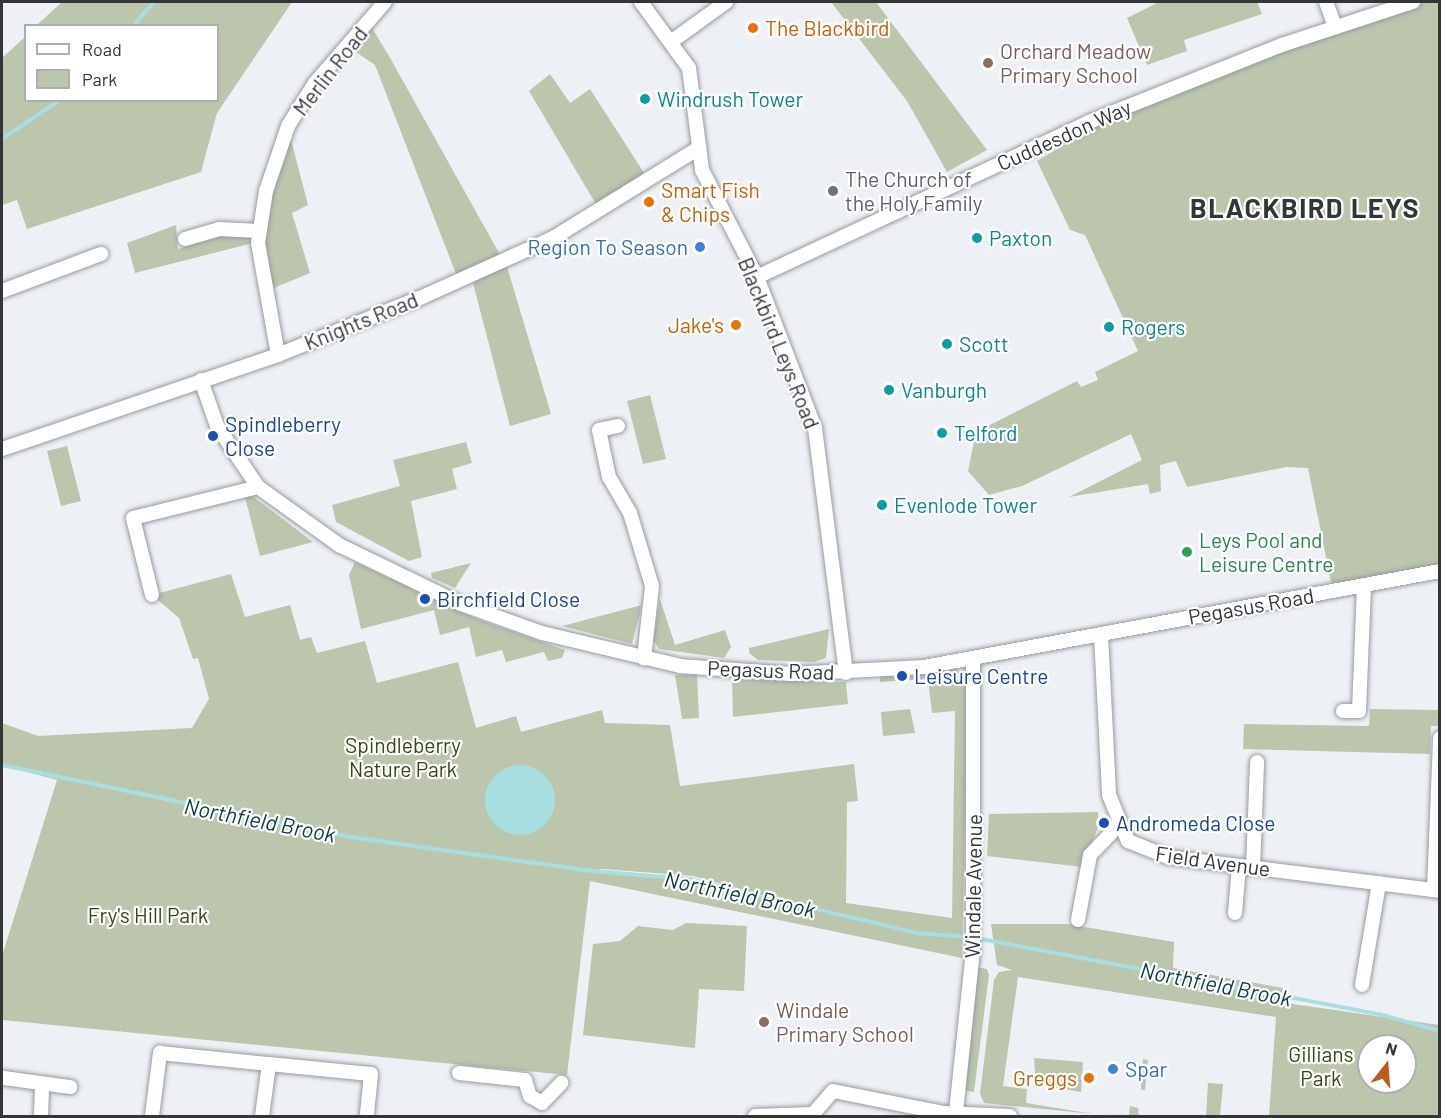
<!DOCTYPE html>
<style>
body{margin:0}
#map{position:relative;width:1441px;height:1118px;overflow:hidden;background:#edf0f5;font-family:Barlow,sans-serif}
div>[style]{position:absolute}
[style*='--x']{left:calc(var(--x)*1px);top:calc(var(--y)*1px);width:calc(var(--w)*1px);rotate:calc(var(--a)*1deg)}
.green>*{inset:0;background:#bbc6ad}
.water>*{inset:0;background:#a7dee2}
.round{border-radius:50%}
.stream>*{height:4px;margin:-2px;padding:0 2px;transform-origin:2px;border-radius:2px;background:#a7dee2}
.roads{filter:drop-shadow(0 0 2px #979a9f) drop-shadow(0 0 2px #979a9f)}
.minor>*{height:14px;margin:-7px;padding:0 7px;transform-origin:7px;border-radius:7px;background:#fff}
.dots>*{width:16px;height:16px;translate:-50% -50%;box-sizing:border-box;border:3px solid #fff;border-radius:50%}
span{translate:-50% -50%;white-space:nowrap;text-align:center;line-height:1.15;-webkit-text-stroke:4.5px #fff;paint-order:stroke}
.food-label{font-size:21px;color:#c56008}
.left{translate:0 -50%;text-align:left}
.right{translate:-100% -50%;text-align:right}
.education-label{font-size:21px;color:#785e54}
.street-label{font-size:21px;color:#343537}
.culture-label{font-size:21px;color:#0d838f}
.worship-label{font-size:21px;color:#5b616d}
.shop-label{font-size:21px;color:#366cbe}
.transit-label{font-size:21px;color:#164399}
.leisure-label{font-size:21px;color:#27864d}
.park-label{font-size:21px;color:#34490e}
.water-label{font-size:22px;color:#083d41;font-style:italic}
.district-label{font-size:27px;color:#343537;font-weight:700;letter-spacing:1.5px}
.frame{position:absolute;inset:0;border:3px solid #343537;pointer-events:none}
.legend{position:absolute;left:24px;top:24px;width:195px;height:78px;box-sizing:border-box;background:#fff;border:2px solid #aeaeaf;margin:0;padding:8px 10px;list-style:none;font-size:18px;color:#343537}
.legend li{display:flex;align-items:center;gap:12px;height:30px}
.legend b{width:30px;border:2px solid #aeaeaf}
.north{position:absolute;left:1357px;top:1034px;width:60px;height:60px;box-sizing:border-box;background:#fff;border:2px solid #aeaeaf;border-radius:50%;rotate:17deg;font-size:16px;font-weight:700;line-height:24px;text-align:center;color:#343537}
.north::after{content:'';display:block;margin:auto;width:21px;height:27px;background:#bb591e;clip-path:polygon(50% 0,100% 100%,50% 72%,0 100%)}
</style>
<div id="map">
<div class="green">
<div style="clip-path:polygon(62px 2px,292px 2px,217px 113px,201px 172px,27px 229px,17px 200px,2px 205px,2px 58px,25px 37px,26px 100px,218px 100px,218px 26px,37px 25px)"></div>
<div style="clip-path:polygon(831px 2px,876px 2px,987px 150px,947px 172px,907px 101px)"></div>
<div style="clip-path:polygon(1159px 2px,1257px 2px,1262px 14px,1184px 40px,1187px 51px,1147px 65px,1127px 18px)"></div>
<div style="clip-path:polygon(1413px 2px,1439px 2px,1439px 571px,1364px 586px,1331px 582px,1308px 468px,1286px 467px,1187px 487px,1176px 461px,1160px 465px,1161px 491px,1150px 494px,1148px 484px,1069px 497px,1142px 460px,1131px 434px,1022px 486px,989px 495px,968px 471px,976px 432px,1077px 381px,1081px 387px,1098px 380px,1095px 372px,1138px 351px,1085px 235px,1070px 230px,1037px 161px,1093px 128px,1282px 45px)"></div>
<div style="clip-path:polygon(366px 18px,389px 56px,503px 260px,458px 279px,375px 65px,344px 44px)"></div>
<div style="clip-path:polygon(550px 74px,570px 103px,590px 89px,646px 176px,597px 206px,529px 91px)"></div>
<div style="clip-path:polygon(288px 128px,308px 205px,292px 213px,310px 273px,264px 292px,259px 243px)"></div>
<div style="clip-path:polygon(260px 223px,257px 242px,135px 273px,127px 243px,176px 225px,178px 249px)"></div>
<div style="clip-path:polygon(505px 260px,551px 414px,510px 426px,471px 275px)"></div>
<div style="clip-path:polygon(650px 395px,666px 459px,643px 464px,627px 401px)"></div>
<div style="clip-path:polygon(466px 442px,472px 463px,452px 469px,457px 489px,411px 501px,422px 557px,409px 561px,336px 522px,332px 505px,400px 486px,393px 460px)"></div>
<div style="clip-path:polygon(67px 446px,81px 501px,61px 506px,47px 451px)"></div>
<div style="clip-path:polygon(251px 495px,313px 542px,260px 556px,245px 497px)"></div>
<div style="clip-path:polygon(355px 562px,477px 619px,565px 650px,562px 658px,548px 661px,544px 652px,506px 662px,502px 650px,476px 657px,469px 627px,440px 635px,434px 610px,361px 629px,349px 575px)"></div>
<div style="clip-path:polygon(471px 563px,455px 588px,432px 578px,431px 573px)"></div>
<div style="clip-path:polygon(evenodd,231px 574px,245px 617px,290px 605px,300px 640px,311px 637px,317px 653px,365px 641px,377px 683px,458px 662px,476px 728px,516px 716px,521px 732px,602px 710px,605px 723px,670px 725px,680px 786px,854px 764px,858px 801px,847px 802px,846px 903px,952px 918px,955px 711px,932px 713px,928px 679px,880px 682px,880px 676px,956px 668px,968px 678px,962px 958px,590px 881px,567px 1075px,2px 1020px,2px 956px,57px 780px,2px 765px,2px 723px,38px 736px,192px 728px,209px 699px,198px 658px,193px 659px,179px 618px,152px 595px,231px 574px,603px 869px,693px 876px,767px 896px,689px 879px,591px 871px,603px 869px)"></div>
<div style="clip-path:polygon(660px 599px,675px 645px,725px 630px,731px 647px,724px 658px,659px 649px,653px 640px)"></div>
<div style="clip-path:polygon(642px 605px,632px 644px,562px 626px)"></div>
<div style="clip-path:polygon(829px 629px,826px 658px,814px 662px,758px 660px,749px 653px,749px 648px)"></div>
<div style="clip-path:polygon(675px 675px,697px 675px,699px 718px,682px 719px)"></div>
<div style="clip-path:polygon(732px 679px,846px 682px,848px 704px,733px 717px)"></div>
<div style="clip-path:polygon(910px 709px,915px 733px,883px 736px,881px 712px)"></div>
<div style="clip-path:polygon(1370px 709px,1439px 710px,1439px 726px,1431px 726px,1430px 754px,1243px 749px,1244px 724px,1369px 726px)"></div>
<div style="clip-path:polygon(1098px 812px,1099px 825px,1082px 867px,987px 856px,989px 814px)"></div>
<div style="clip-path:polygon(686px 923px,747px 926px,744px 991px,699px 989px,695px 1048px,583px 1035px,593px 944px,620px 941px,638px 926px,673px 930px)"></div>
<div style="clip-path:polygon(evenodd,991px 924px,1067px 924px,1174px 942px,1173px 968px,1283px 988px,1279px 1002px,1439px 1025px,1439px 1116px,1269px 1116px,1276px 1017px,1018px 977px,1003px 1086px,1027px 1089px,1026px 1103px,1094px 1114px,984px 1103px,980px 1094px,994px 980px,999px 972px,1012px 970px,997px 965px,991px 924px,1369px 1046px,1405px 1046px,1405px 1082px,1369px 1082px,1369px 1046px)"></div>
<div style="clip-path:polygon(975px 967px,987px 969px,989px 975px,974px 1092px,962px 1090px)"></div>
<div style="clip-path:polygon(1034px 1058px,1083px 1062px,1081px 1092px,1036px 1084px)"></div>
<div style="clip-path:polygon(1143px 1059px,1148px 1060px,1145px 1090px,1141px 1090px)"></div>
<div style="clip-path:polygon(1208px 1083px,1223px 1084px,1220px 1116px,1206px 1116px)"></div>
<div style="clip-path:polygon(1130px 1106px,1138px 1108px,1139px 1116px,1103px 1114px,1129px 1115px)"></div>
</div>
<div class="water">
<div class="round" style="left:485px;top:765px;width:70px;height:70px"></div>
</div>
<div class="stream">
<div style="--x:133;--y:26;--w:32;--a:-49"></div>
<div style="--x:2;--y:139;--w:70;--a:-33.9"></div>
<div style="--x:2;--y:765;--w:355;--a:11.7"></div>
<div style="--x:350;--y:837;--w:243;--a:8"></div>
<div style="--x:591;--y:871;--w:98;--a:4.7"></div>
<div style="--x:689;--y:879;--w:234;--a:13.3"></div>
<div style="--x:917;--y:933;--w:51;--a:4.5"></div>
<div style="--x:976;--y:938;--w:410;--a:10.7"></div>
<div style="--x:1379;--y:1014;--w:63;--a:15.6"></div>
</div>
<div class="roads">
<div class="minor">
<div style="--x:641;--y:2;--w:82;--a:54"></div>
<div style="--x:689;--y:68;--w:103;--a:82.7"></div>
<div style="--x:702;--y:170;--w:120;--a:62.8"></div>
<div style="--x:757;--y:277;--w:162;--a:69"></div>
<div style="--x:815;--y:428;--w:247;--a:82.8"></div>
<div style="--x:1326;--y:2;--w:27;--a:70"></div>
<div style="--x:672;--y:41;--w:67;--a:-35.8"></div>
<div style="--x:185;--y:239;--w:35;--a:-16"></div>
<div style="--x:219;--y:229;--w:40;--a:2.9"></div>
<div style="--x:757;--y:277;--w:366;--a:-25"></div>
<div style="--x:1089;--y:122;--w:208;--a:-21.8"></div>
<div style="--x:1282;--y:45;--w:138;--a:-18.2"></div>
<div style="--x:2;--y:291;--w:106;--a:-20.5"></div>
<div style="--x:278;--y:355;--w:114;--a:-100.1"></div>
<div style="--x:258;--y:243;--w:53;--a:-81.3"></div>
<div style="--x:266;--y:191;--w:69;--a:-71.3"></div>
<div style="--x:288;--y:126;--w:51;--a:-57.9"></div>
<div style="--x:315;--y:83;--w:107;--a:-49.2"></div>
<div style="--x:201;--y:380;--w:49;--a:70.8"></div>
<div style="--x:217;--y:426;--w:73;--a:56.1"></div>
<div style="--x:258;--y:487;--w:100;--a:35.6"></div>
<div style="--x:339;--y:545;--w:136;--a:25.8"></div>
<div style="--x:461;--y:604;--w:86;--a:19.7"></div>
<div style="--x:542;--y:633;--w:142;--a:13.4"></div>
<div style="--x:680;--y:666;--w:111;--a:4.1"></div>
<div style="--x:791;--y:674;--w:133;--a:-3"></div>
<div style="--x:924;--y:667;--w:525;--a:-10.54"></div>
<div style="--x:618;--y:426;--w:19;--a:168"></div>
<div style="--x:599;--y:430;--w:48;--a:78"></div>
<div style="--x:609;--y:477;--w:42;--a:59.7"></div>
<div style="--x:630;--y:513;--w:76;--a:73.2"></div>
<div style="--x:652;--y:586;--w:73;--a:96.3"></div>
<div style="--x:2;--y:449;--w:292;--a:-18.8"></div>
<div style="--x:278;--y:355;--w:153;--a:-21.9"></div>
<div style="--x:420;--y:298;--w:146;--a:-24.3"></div>
<div style="--x:553;--y:238;--w:172;--a:-31.7"></div>
<div style="--x:152;--y:595;--w:79;--a:-103.9"></div>
<div style="--x:133;--y:518;--w:129;--a:-13.9"></div>
<div style="--x:1101;--y:635;--w:160;--a:87.1"></div>
<div style="--x:1109;--y:795;--w:50;--a:67.6"></div>
<div style="--x:1128;--y:841;--w:43;--a:21.8"></div>
<div style="--x:1168;--y:857;--w:274;--a:7.1"></div>
<div style="--x:1343;--y:711;--w:16;--a:0"></div>
<div style="--x:1359;--y:711;--w:125;--a:-87.7"></div>
<div style="--x:1253;--y:868;--w:106;--a:-87.8"></div>
<div style="--x:1434;--y:890;--w:152;--a:-87.7"></div>
<div style="--x:1235;--y:913;--w:47;--a:-85.1"></div>
<div style="--x:1078;--y:920;--w:66;--a:-79.5"></div>
<div style="--x:1090;--y:855;--w:40;--a:-46"></div>
<div style="--x:1362;--y:985;--w:103;--a:-80.5"></div>
<div style="--x:459;--y:1073;--w:66;--a:6.1"></div>
<div style="--x:525;--y:1080;--w:17;--a:73"></div>
<div style="--x:530;--y:1096;--w:14;--a:30"></div>
<div style="--x:4;--y:1078;--w:67;--a:7.8"></div>
<div style="--x:542;--y:1103;--w:28;--a:-46"></div>
<div style="--x:956;--y:1112;--w:164;--a:-84"></div>
<div style="--x:973;--y:949;--w:289;--a:-90"></div>
<div style="--x:41;--y:1116;--w:30;--a:-88"></div>
<div style="--x:152;--y:1116;--w:64;--a:-82.8"></div>
<div style="--x:160;--y:1053;--w:110;--a:5.8"></div>
<div style="--x:262;--y:1116;--w:52;--a:-82.3"></div>
<div style="--x:269;--y:1064;--w:102;--a:5.6"></div>
<div style="--x:371;--y:1074;--w:40;--a:95.7"></div>
<div style="--x:755;--y:1116;--w:58;--a:-2"></div>
<div style="--x:813;--y:1114;--w:30;--a:-49"></div>
<div style="--x:833;--y:1091;--w:112;--a:11.3"></div>
<div style="--x:943;--y:1113;--w:67;--a:2.6"></div>
</div>
</div>
<div class="dots">
<div style="left:753px;top:28px;background:#e8710a"></div>
<div style="left:988px;top:63px;background:#8d6e63"></div>
<div style="left:645px;top:99px;background:#0f9aa8"></div>
<div style="left:833px;top:191px;background:#6b7280"></div>
<div style="left:649px;top:202px;background:#e8710a"></div>
<div style="left:977px;top:238px;background:#0f9aa8"></div>
<div style="left:700px;top:247px;background:#3f7fe0"></div>
<div style="left:736px;top:325px;background:#e8710a"></div>
<div style="left:1109px;top:327px;background:#0f9aa8"></div>
<div style="left:947px;top:344px;background:#0f9aa8"></div>
<div style="left:889px;top:390px;background:#0f9aa8"></div>
<div style="left:942px;top:433px;background:#0f9aa8"></div>
<div style="left:213px;top:436px;background:#1a4fb4"></div>
<div style="left:882px;top:505px;background:#0f9aa8"></div>
<div style="left:1187px;top:552px;background:#2e9e5b"></div>
<div style="left:425px;top:599px;background:#1a4fb4"></div>
<div style="left:902px;top:676px;background:#1a4fb4"></div>
<div style="left:1104px;top:823px;background:#1a4fb4"></div>
<div style="left:764px;top:1022px;background:#8d6e63"></div>
<div style="left:1113px;top:1069px;background:#3f7fe0"></div>
<div style="left:1089px;top:1078px;background:#e8710a"></div>
</div>
<div class="food-label">
<span class="left" style="left:765px;top:28px">The Blackbird</span>
<span class="left" style="left:661px;top:202px">Smart Fish<br>&amp; Chips</span>
<span class="right" style="left:724px;top:325px">Jake's</span>
<span class="right" style="left:1077px;top:1078px">Greggs</span>
</div>
<div class="education-label">
<span class="left" style="left:1000px;top:63px">Orchard Meadow<br>Primary School</span>
<span class="left" style="left:776px;top:1022px">Windale<br>Primary School</span>
</div>
<div class="street-label">
<span style="left:330px;top:71px;rotate:-52deg">Merlin Road</span>
<span style="left:1064px;top:135px;rotate:-24deg">Cuddesdon Way</span>
<span style="left:361px;top:321px;rotate:-22deg">Knights Road</span>
<span style="left:779px;top:343px;rotate:68deg">Blackbird Leys Road</span>
<span style="left:1251px;top:606px;rotate:-10deg">Pegasus Road</span>
<span style="left:771px;top:670px;rotate:2deg">Pegasus Road</span>
<span style="left:1213px;top:861px;rotate:8deg">Field Avenue</span>
<span style="left:973px;top:886px;rotate:-89deg">Windale Avenue</span>
</div>
<div class="culture-label">
<span class="left" style="left:657px;top:99px">Windrush Tower</span>
<span class="left" style="left:989px;top:238px">Paxton</span>
<span class="left" style="left:1121px;top:327px">Rogers</span>
<span class="left" style="left:959px;top:344px">Scott</span>
<span class="left" style="left:901px;top:390px">Vanburgh</span>
<span class="left" style="left:954px;top:433px">Telford</span>
<span class="left" style="left:894px;top:505px">Evenlode Tower</span>
</div>
<div class="worship-label">
<span class="left" style="left:845px;top:191px">The Church of<br>the Holy Family</span>
</div>
<div class="shop-label">
<span class="right" style="left:688px;top:247px">Region To Season</span>
<span class="left" style="left:1125px;top:1069px">Spar</span>
</div>
<div class="transit-label">
<span class="left" style="left:225px;top:436px">Spindleberry<br>Close</span>
<span class="left" style="left:437px;top:599px">Birchfield Close</span>
<span class="left" style="left:914px;top:676px">Leisure Centre</span>
<span class="left" style="left:1116px;top:823px">Andromeda Close</span>
</div>
<div class="leisure-label">
<span class="left" style="left:1199px;top:552px">Leys Pool and<br>Leisure Centre</span>
</div>
<div class="park-label">
<span style="left:403px;top:757px">Spindleberry<br>Nature Park</span>
<span style="left:148px;top:915px">Fry's Hill Park</span>
<span style="left:1321px;top:1066px">Gillians<br>Park</span>
</div>
<div class="water-label">
<span style="left:260px;top:820px;rotate:11deg">Northfield Brook</span>
<span style="left:740px;top:894px;rotate:12deg">Northfield Brook</span>
<span style="left:1216px;top:984px;rotate:11deg">Northfield Brook</span>
</div>
<div class="district-label">
<span style="left:1305px;top:208px">BLACKBIRD LEYS</span>
</div>
<div class="frame"></div>
<ul class="legend">
<li><b style="height:8px;background:#fff"></b>Road</li>
<li><b style="height:16px;background:#bbc6ad"></b>Park</li>
</ul>
<div class="north">N</div>
</div>
